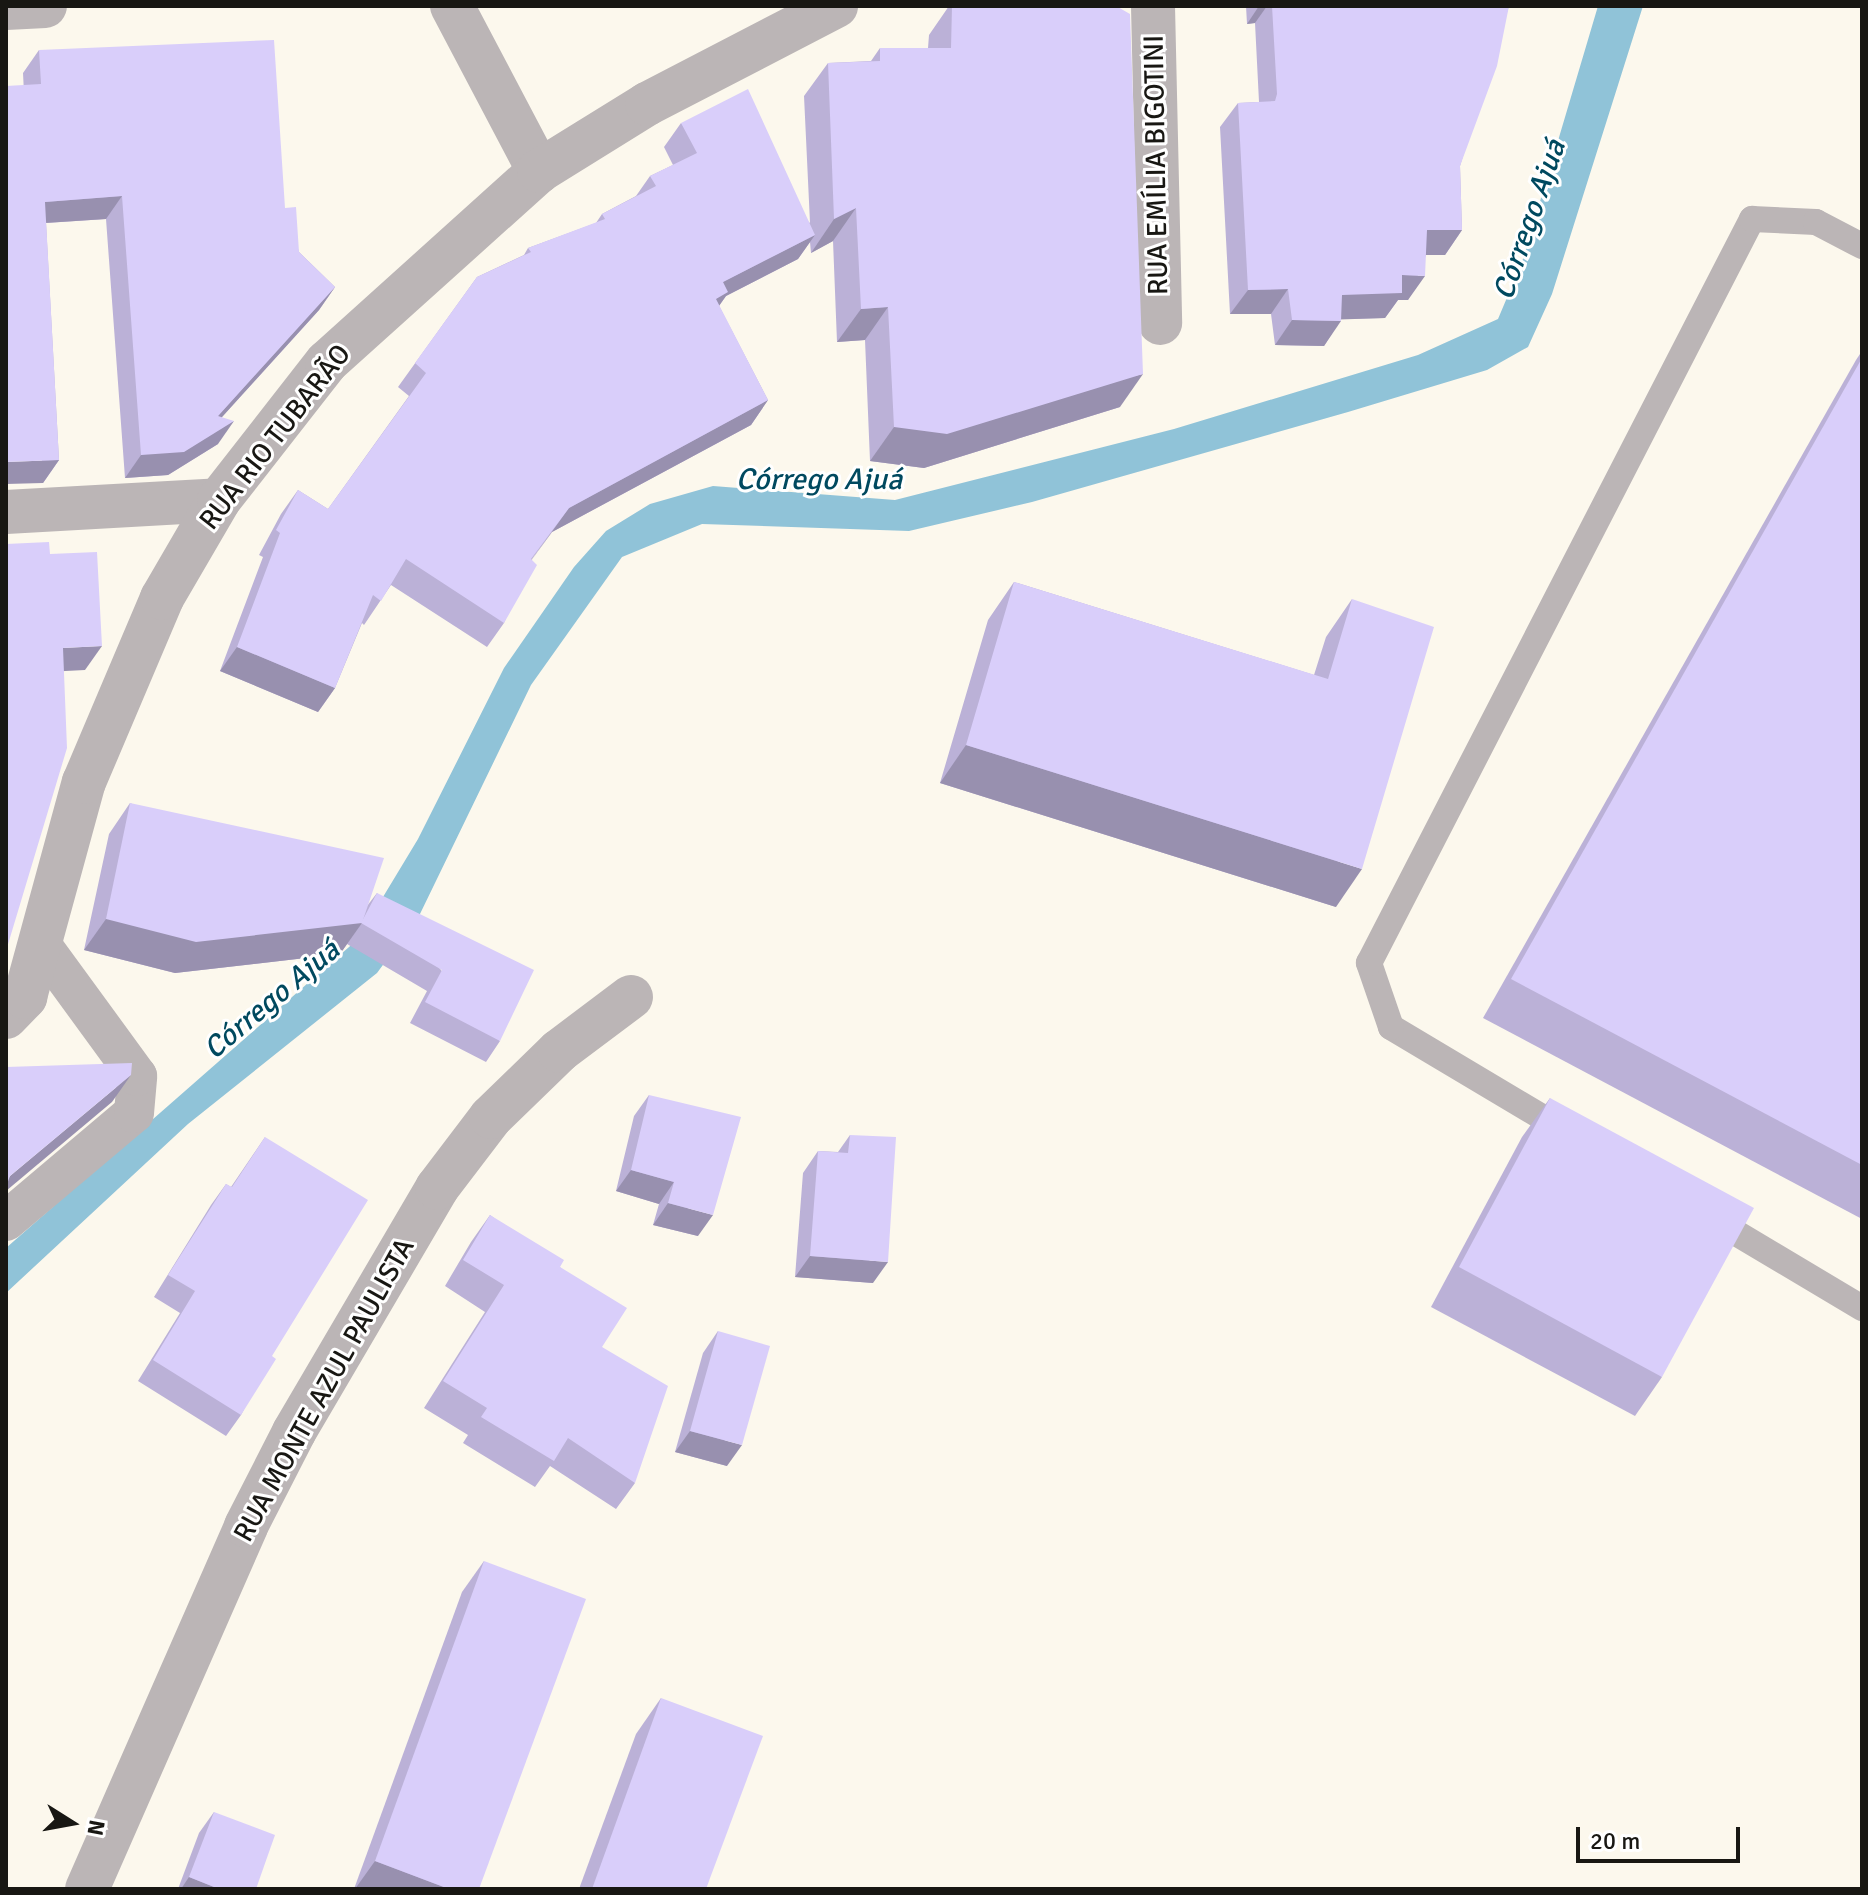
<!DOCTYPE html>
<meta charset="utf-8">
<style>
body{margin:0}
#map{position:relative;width:1868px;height:1895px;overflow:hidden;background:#fcf8ed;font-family:Signika,sans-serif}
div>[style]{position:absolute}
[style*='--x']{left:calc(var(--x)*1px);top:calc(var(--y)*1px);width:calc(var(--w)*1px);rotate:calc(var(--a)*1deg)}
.water>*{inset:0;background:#90c3d8}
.service>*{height:26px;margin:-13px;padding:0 13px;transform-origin:13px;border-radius:13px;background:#bbb5b6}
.pedestrian>*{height:40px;margin:-20px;padding:0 20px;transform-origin:20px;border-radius:20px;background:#bbb5b6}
.minor>*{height:44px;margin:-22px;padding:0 22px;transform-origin:22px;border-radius:22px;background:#bbb5b6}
.wall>*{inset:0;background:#bbb1d7}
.shaded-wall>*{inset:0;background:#9890af}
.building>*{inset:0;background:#d9cefa}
span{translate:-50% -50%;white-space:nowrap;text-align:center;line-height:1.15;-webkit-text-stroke:6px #fff;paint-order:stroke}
.street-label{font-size:28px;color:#181713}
.water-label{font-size:30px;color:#00495f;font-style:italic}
.frame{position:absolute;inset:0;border:8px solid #181713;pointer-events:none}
.north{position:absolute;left:32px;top:1783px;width:80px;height:80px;-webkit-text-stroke:6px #fff;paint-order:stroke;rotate:101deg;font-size:22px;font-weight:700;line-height:32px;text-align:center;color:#181713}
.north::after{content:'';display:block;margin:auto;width:28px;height:36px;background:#181713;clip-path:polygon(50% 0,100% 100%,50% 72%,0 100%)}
.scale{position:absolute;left:1576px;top:1827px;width:164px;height:36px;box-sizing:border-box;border:4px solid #181713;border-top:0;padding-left:10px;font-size:24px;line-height:28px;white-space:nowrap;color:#181713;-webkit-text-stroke:6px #fff;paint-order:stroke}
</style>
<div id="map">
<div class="water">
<div style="clip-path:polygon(1598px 6px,1643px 6px,1552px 294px,1528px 347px,1487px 370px,1348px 412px,1032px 502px,909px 531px,702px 524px,622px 557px,531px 685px,419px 916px,377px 973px,188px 1124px,6px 1293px,6px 1248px,357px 940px,418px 839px,504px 668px,574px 567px,606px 531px,650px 504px,713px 486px,895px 500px,1174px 429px,1418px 355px,1498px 319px,1522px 262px)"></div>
</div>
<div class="service">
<div style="--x:1567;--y:1132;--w:205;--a:-149.2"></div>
<div style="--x:1391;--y:1027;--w:68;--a:-109"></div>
<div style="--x:1369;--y:963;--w:837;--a:-62.76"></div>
<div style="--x:1752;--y:219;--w:64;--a:2.7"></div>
<div style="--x:1816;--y:222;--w:52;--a:27.6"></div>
<div style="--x:1711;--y:1218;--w:176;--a:30.8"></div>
</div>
<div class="pedestrian">
<div style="--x:6;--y:1221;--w:167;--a:-40.2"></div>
<div style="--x:134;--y:1113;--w:37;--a:-85"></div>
<div style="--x:137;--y:1076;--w:165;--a:-126.1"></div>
</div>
<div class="minor">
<div style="--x:452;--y:6;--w:187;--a:62.2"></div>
<div style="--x:1153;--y:6;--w:317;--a:88.7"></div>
<div style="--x:6;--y:8;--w:39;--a:-3"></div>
<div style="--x:6;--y:512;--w:213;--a:-3.2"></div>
<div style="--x:6;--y:1017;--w:28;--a:-46"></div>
<div style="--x:25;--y:997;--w:223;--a:-74.7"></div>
<div style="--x:84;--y:782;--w:200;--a:-67"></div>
<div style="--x:162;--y:598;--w:113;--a:-59.8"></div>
<div style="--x:219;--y:500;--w:175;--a:-52"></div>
<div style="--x:327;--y:362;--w:285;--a:-42"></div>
<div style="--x:539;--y:171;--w:127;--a:-31.8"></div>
<div style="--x:647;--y:104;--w:213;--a:-27.4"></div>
<div style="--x:87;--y:1889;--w:396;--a:-66.3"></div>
<div style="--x:246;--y:1526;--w:106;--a:-62.9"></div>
<div style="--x:294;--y:1432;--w:283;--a:-59.6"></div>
<div style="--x:437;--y:1188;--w:89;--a:-52.7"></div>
<div style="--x:491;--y:1117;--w:95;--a:-44.1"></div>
<div style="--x:559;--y:1051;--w:90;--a:-36.9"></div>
</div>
<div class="wall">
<div style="clip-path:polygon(949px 6px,1116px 6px,1120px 407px,924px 468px,870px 461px,865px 340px,837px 342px,833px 241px,811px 253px,810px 242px,798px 259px,726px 296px,719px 306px,768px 400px,751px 425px,552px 532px,532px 559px,504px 623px,487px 647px,391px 585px,364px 625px,362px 623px,335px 688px,318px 712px,220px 671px,263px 557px,259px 555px,281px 514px,298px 490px,328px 509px,409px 396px,398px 387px,477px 277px,524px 255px,528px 248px,596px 223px,602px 214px,636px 196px,650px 176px,673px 165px,664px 147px,681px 123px,810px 223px,804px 96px,828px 63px,871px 61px,880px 48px,928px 48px,929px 35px)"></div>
<div style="clip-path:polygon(1246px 6px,1509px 6px,1460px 166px,1462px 230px,1445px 255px,1426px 255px,1408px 300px,1398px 300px,1385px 318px,1341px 319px,1324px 346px,1275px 345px,1271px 314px,1230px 314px,1220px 127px,1238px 103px,1259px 102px,1255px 23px,1247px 24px)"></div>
<div style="clip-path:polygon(39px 50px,285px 208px,299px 252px,335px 287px,319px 310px,222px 417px,218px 444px,168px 475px,125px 478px,106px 219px,46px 223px,59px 460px,43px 483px,23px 73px)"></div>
<div style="clip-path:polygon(1862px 351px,1862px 1219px,1483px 1018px,1856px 360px)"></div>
<div style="clip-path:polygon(1014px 582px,1314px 675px,1326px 637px,1352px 599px,1336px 907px,940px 783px,988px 620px)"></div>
<div style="clip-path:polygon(130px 803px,367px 906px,377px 893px,500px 1041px,486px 1062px,410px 1023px,427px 991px,347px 944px,340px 954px,175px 973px,84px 950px,109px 834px)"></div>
<div style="clip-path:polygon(649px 1095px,698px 1236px,653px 1225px,659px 1204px,616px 1191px,634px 1116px)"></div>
<div style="clip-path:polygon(1550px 1098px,1662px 1377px,1635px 1416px,1431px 1307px,1522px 1137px)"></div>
<div style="clip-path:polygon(850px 1135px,873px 1283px,795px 1277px,803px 1173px,818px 1151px,838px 1152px)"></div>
<div style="clip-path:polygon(265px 1137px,272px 1356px,241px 1415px,226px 1436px,138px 1381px,180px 1313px,154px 1297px,211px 1205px,226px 1184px,231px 1187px)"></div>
<div style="clip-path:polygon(490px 1215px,560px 1267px,602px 1347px,635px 1483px,616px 1509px,550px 1466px,535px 1487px,463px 1443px,468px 1435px,424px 1408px,485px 1312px,445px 1286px,471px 1242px)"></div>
<div style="clip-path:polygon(718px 1331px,727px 1466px,675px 1452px,703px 1353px)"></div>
<div style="clip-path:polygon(484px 1561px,479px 1889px,354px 1889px,462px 1592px)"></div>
<div style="clip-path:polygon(661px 1698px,706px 1889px,579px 1889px,636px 1734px)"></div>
<div style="clip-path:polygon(214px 1812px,256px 1889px,178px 1889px,199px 1833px)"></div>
</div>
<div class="shaded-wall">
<div style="clip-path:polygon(1259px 6px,1267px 6px,1255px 23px,1247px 24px)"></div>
<div style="clip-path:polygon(122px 196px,106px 219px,29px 224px,45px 202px)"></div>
<div style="clip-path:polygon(856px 208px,833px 241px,811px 253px,834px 219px)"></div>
<div style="clip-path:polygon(1427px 230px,1462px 230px,1445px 255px,1409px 255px)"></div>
<div style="clip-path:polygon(815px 235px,798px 259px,726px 296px,711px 317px,699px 324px,723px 282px)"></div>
<div style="clip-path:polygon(1402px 275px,1425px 276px,1408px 300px,1398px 300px,1385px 318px,1324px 320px,1342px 295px)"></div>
<div style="clip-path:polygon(335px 287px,319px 310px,202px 439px,218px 416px)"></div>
<div style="clip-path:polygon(1288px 289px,1271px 314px,1230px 314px,1248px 290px)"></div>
<div style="clip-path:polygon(888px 307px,865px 340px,837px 342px,861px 309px)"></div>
<div style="clip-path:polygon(1292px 320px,1341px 321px,1324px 346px,1275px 345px)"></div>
<div style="clip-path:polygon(1143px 374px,1120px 407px,924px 468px,870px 461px,894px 427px)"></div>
<div style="clip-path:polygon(768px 400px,751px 425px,552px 532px,515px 583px,569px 508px)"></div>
<div style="clip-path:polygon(234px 421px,218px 444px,168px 475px,125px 478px,141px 455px)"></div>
<div style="clip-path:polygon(59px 460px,43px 483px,6px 484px,6px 462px)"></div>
<div style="clip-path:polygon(102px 646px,85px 670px,46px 672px,63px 648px)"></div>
<div style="clip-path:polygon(237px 647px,335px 688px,318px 712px,220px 671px)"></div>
<div style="clip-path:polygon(966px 745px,1362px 869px,1336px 907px,940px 783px)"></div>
<div style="clip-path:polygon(106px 919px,362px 923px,340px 954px,175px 973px,84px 950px)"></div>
<div style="clip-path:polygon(131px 1075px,112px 1102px,6px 1191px,6px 1182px,10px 1176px)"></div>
<div style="clip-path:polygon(631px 1170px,674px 1182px,659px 1204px,616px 1191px)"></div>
<div style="clip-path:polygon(668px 1203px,713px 1215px,698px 1236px,653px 1225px)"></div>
<div style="clip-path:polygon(810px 1256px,888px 1262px,873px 1283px,795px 1277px)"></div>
<div style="clip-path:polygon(690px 1431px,742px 1445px,727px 1466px,675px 1452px)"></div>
<div style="clip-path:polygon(375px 1861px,449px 1889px,355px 1889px)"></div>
<div style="clip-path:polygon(189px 1877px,219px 1889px,181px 1889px)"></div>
</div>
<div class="building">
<div style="clip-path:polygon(952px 6px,1116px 6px,1130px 14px,1143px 374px,947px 434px,894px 427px,888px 307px,861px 309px,856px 208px,834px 219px,828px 63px,880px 61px,880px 48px,951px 48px)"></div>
<div style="clip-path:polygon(1272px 6px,1509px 6px,1497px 66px,1460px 166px,1462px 230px,1427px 230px,1425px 276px,1402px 275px,1402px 293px,1342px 295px,1341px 321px,1292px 320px,1288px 289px,1248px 290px,1238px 103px,1275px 101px,1277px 94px)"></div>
<div style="clip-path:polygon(274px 40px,285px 208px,296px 207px,299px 252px,335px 287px,218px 416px,234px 421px,184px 452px,141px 455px,122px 196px,45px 202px,59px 460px,6px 462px,6px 86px,41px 84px,39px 50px)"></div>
<div style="clip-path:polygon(748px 89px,815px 235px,723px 282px,728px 292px,716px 299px,768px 400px,569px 508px,531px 559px,537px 565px,504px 623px,406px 559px,381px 601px,373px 595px,335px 688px,237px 647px,280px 533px,276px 530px,298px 490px,328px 509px,426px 373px,415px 363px,477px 277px,531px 252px,528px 248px,605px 219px,602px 214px,656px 186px,650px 176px,697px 153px,681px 123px)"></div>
<div style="clip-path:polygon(1862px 358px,1862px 1165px,1511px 979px)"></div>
<div style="clip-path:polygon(49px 542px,50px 554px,97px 552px,102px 646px,63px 648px,67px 748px,6px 951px,6px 544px)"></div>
<div style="clip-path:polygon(1014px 582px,1328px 679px,1352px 599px,1434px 627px,1362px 869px,966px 745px)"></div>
<div style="clip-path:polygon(130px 803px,384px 858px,362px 923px,196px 942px,106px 919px)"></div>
<div style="clip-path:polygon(377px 893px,534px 970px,500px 1041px,425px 1002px,442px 970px,361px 923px)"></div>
<div style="clip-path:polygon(132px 1063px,131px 1075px,10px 1176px,6px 1187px,6px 1067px)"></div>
<div style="clip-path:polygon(649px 1095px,741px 1117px,713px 1215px,668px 1203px,674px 1182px,631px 1170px)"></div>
<div style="clip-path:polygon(1550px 1098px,1754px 1208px,1662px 1377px,1459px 1267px)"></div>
<div style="clip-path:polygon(850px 1135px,896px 1137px,888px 1262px,810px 1256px,818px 1151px,848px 1153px)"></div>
<div style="clip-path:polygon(265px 1137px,368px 1200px,272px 1356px,276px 1359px,241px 1415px,153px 1360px,195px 1291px,168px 1275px,226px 1184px,232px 1187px)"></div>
<div style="clip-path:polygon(490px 1215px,564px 1260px,560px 1267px,627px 1308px,602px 1347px,668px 1386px,635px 1483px,568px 1438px,554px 1461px,481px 1417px,487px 1408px,443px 1381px,504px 1285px,463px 1260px)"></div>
<div style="clip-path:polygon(718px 1331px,770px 1346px,742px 1445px,690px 1431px)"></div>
<div style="clip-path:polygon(484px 1561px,586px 1599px,479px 1889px,449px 1889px,375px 1861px)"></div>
<div style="clip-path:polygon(661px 1698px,763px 1736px,706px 1889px,592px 1889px)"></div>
<div style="clip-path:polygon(214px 1812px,275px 1835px,256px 1889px,219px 1889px,189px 1877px)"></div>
</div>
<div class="street-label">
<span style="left:1156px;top:165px;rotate:-91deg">RUA EMÍLIA BIGOTINI</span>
<span style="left:275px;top:437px;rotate:-52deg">RUA RIO TUBARÃO</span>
<span style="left:324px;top:1390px;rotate:-61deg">RUA MONTE AZUL PAULISTA</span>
</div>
<div class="water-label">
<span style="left:1530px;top:220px;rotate:-71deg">Córrego Ajuá</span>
<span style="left:819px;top:480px">Córrego Ajuá</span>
<span style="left:272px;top:1000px;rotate:-40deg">Córrego Ajuá</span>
</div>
<div class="frame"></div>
<div class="north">N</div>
<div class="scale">20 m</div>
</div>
